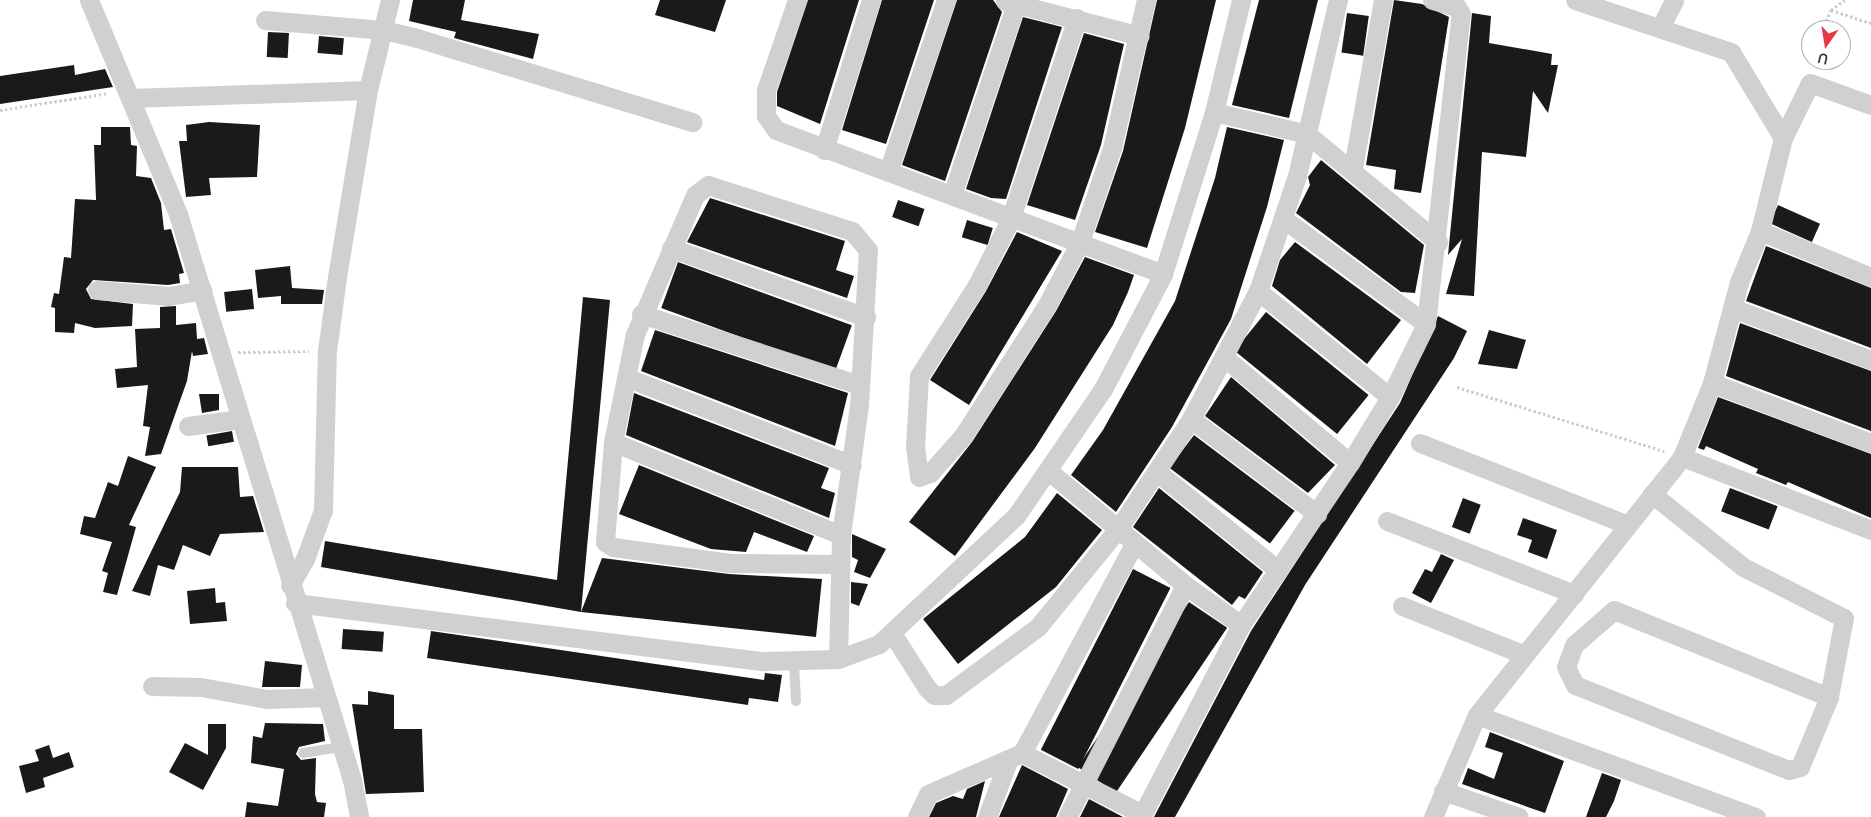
<!DOCTYPE html>
<html>
<head>
<meta charset="utf-8">
<style>
  body { margin:0 }
  #map { position:relative; width:1871px; height:817px; overflow:hidden; background:#fff; font-family:Manrope,sans-serif }
  div>[style] { position:absolute }
  [style*='--x'] { left:calc(var(--x)*1px); top:calc(var(--y)*1px); width:calc(var(--w)*1px); rotate:calc(var(--a)*1deg) }
  .building>* { inset:0; background:#1a1a1a; transform-origin:0 0 }
  .path>* { height:3px; margin-top:-1.5px; transform-origin:0; background:repeating-linear-gradient(90deg,#cdcdcd 0 2.5px,transparent 0 5px) }
  .lane>* { height:10px; margin:-5px; padding:0 5px; transform-origin:5px; border-radius:5px; background:#d0d0d0 }
  .street>* { height:19px; margin:-9.5px; padding:0 9.5px; transform-origin:9.5px; border-radius:9.5px; background:#d0d0d0 }
  span { translate:-50% -50%; white-space:nowrap; text-align:center; line-height:1.15; -webkit-text-stroke:5px #fff; paint-order:stroke }
  .north { position:absolute; left:1801px; top:20px; width:50px; height:50px; box-sizing:border-box; background:#fff; border:1px solid #adadad; border-radius:50%; rotate:193deg; font-size:14px; font-weight:700; line-height:20px; text-align:center; color:#333 }
  .north::after { content:''; display:block; margin:auto; width:18px; height:22px; background:#e63946; clip-path:polygon(50% 0,100% 100%,50% 72%,0 100%) }
</style>
</head>
<body>
<div id="map">
  <div class="building">
    <i style="clip-path:polygon(413px 0,465px 0,461px 20px,539px 34px,533px 59px,454px 38px,456px 32px,409px 21px)"></i>
    <i style="clip-path:polygon(660px 0,726px 0,715px 32px,655px 15px)"></i>
    <i style="clip-path:polygon(808px 0,859px 0,820px 124px,777px 106px,777px 92px)"></i>
    <i style="clip-path:polygon(882px 0,934px 0,886px 144px,842px 130px)"></i>
    <i style="clip-path:polygon(957px 0,993px 0,1002px 12px,945px 181px,902px 165px)"></i>
    <i style="clip-path:polygon(1157px 0,1216px 0,1185px 128px,1147px 248px,1095px 232px,1123px 151px)"></i>
    <i style="clip-path:polygon(1259px 0,1318px 0,1289px 118px,1232px 105px)"></i>
    <i style="clip-path:polygon(1394px 0,1422px 4px,1449px 17px,1421px 193px,1394px 189px,1396px 170px,1366px 165px)"></i>
    <i style="left:1347px;top:13px;width:22px;height:40px;rotate:8deg"></i>
    <i style="clip-path:polygon(1472px 13px,1491px 16px,1489px 43px,1552px 54px,1551px 65px,1558px 65px,1548px 113px,1533px 91px,1526px 157px,1482px 152px,1474px 296px,1446px 294px,1462px 239px,1448px 255px)"></i>
    <i style="clip-path:polygon(1023px 17px,1062px 27px,1006px 199px,991px 198px,966px 189px)"></i>
    <i style="left:268px;top:32px;width:21px;height:25px;rotate:3deg"></i>
    <i style="clip-path:polygon(1084px 33px,1124px 44px,1101px 145px,1075px 220px,1027px 205px)"></i>
    <i style="left:319px;top:36px;width:25px;height:17px;rotate:5deg"></i>
    <i style="clip-path:polygon(74px 65px,75px 75px,105px 69px,113px 87px,0 104px,0 76px)"></i>
    <i style="clip-path:polygon(209px 122px,260px 125px,257px 177px,209px 178px,211px 195px,186px 197px,179px 141px,187px 141px,186px 125px)"></i>
    <i style="clip-path:polygon(101px 127px,130px 127px,131px 145px,137px 146px,136px 176px,151px 178px,161px 203px,164px 230px,171px 229px,184px 273px,179px 274px,180px 283px,168px 285px,93px 280px,86px 289px,91px 299px,133px 304px,132px 326px,95px 328px,75px 323px,74px 333px,55px 332px,55px 308px,51px 307px,54px 293px,59px 294px,64px 257px,71px 258px,75px 199px,96px 200px,94px 145px,101px 145px)"></i>
    <i style="clip-path:polygon(1227px 127px,1284px 140px,1267px 207px,1231px 319px,1172px 427px,1116px 512px,1071px 475px,1103px 430px,1175px 301px,1215px 178px)"></i>
    <i style="clip-path:polygon(1321px 160px,1424px 245px,1415px 293px,1401px 292px,1296px 213px,1310px 185px,1308px 177px)"></i>
    <i style="clip-path:polygon(710px 198px,845px 241px,836px 270px,854px 276px,847px 298px,687px 242px)"></i>
    <i style="left:898px;top:200px;width:28px;height:18px;rotate:19deg"></i>
    <i style="left:1778px;top:205px;width:46px;height:20px;rotate:24deg"></i>
    <i style="left:967px;top:220px;width:27px;height:18px;rotate:17deg"></i>
    <i style="clip-path:polygon(1017px 232px,1062px 251px,969px 405px,930px 380px,986px 291px)"></i>
    <i style="clip-path:polygon(1295px 242px,1401px 320px,1367px 364px,1272px 286px,1280px 260px)"></i>
    <i style="clip-path:polygon(1766px 246px,1871px 288px,1871px 348px,1746px 301px)"></i>
    <i style="clip-path:polygon(1085px 257px,1134px 275px,1128px 292px,1113px 325px,1035px 448px,955px 556px,909px 522px,972px 442px,1056px 311px)"></i>
    <i style="left:678px;top:262px;width:185px;height:49px;rotate:20deg"></i>
    <i style="clip-path:polygon(290px 266px,292px 288px,324px 290px,322px 304px,281px 304px,281px 296px,258px 298px,255px 270px)"></i>
    <i style="left:252px;top:289px;width:20px;height:28px;rotate:84deg"></i>
    <i style="clip-path:polygon(583px 297px,610px 300px,581px 612px,321px 567px,325px 541px,557px 580px)"></i>
    <i style="clip-path:polygon(176px 306px,176px 325px,196px 323px,197px 339px,204px 338px,208px 354px,193px 356px,192px 351px,187px 381px,161px 454px,145px 456px,150px 427px,143px 426px,148px 385px,117px 388px,115px 369px,137px 367px,135px 329px,160px 328px,160px 307px)"></i>
    <i style="left:1266px;top:312px;width:132px;height:50px;rotate:39deg"></i>
    <i style="clip-path:polygon(1438px 316px,1467px 331px,1454px 358px,1305px 585px,1175px 817px,1154px 817px,1251px 631px,1400px 403px)"></i>
    <i style="clip-path:polygon(1740px 323px,1871px 371px,1871px 431px,1726px 376px)"></i>
    <i style="clip-path:polygon(655px 330px,848px 393px,835px 446px,641px 371px)"></i>
    <i style="clip-path:polygon(1489px 330px,1526px 340px,1517px 369px,1478px 364px)"></i>
    <i style="clip-path:polygon(1231px 377px,1335px 465px,1308px 493px,1205px 416px)"></i>
    <i style="clip-path:polygon(634px 393px,829px 468px,821px 488px,835px 493px,829px 518px,626px 435px)"></i>
    <i style="clip-path:polygon(199px 394px,219px 394px,219px 410px,202px 413px)"></i>
    <i style="clip-path:polygon(1718px 397px,1871px 454px,1871px 518px,1788px 482px,1786px 485px,1756px 473px,1758px 469px,1706px 446px,1704px 450px,1698px 448px)"></i>
    <i style="left:232px;top:431px;width:11px;height:26px;rotate:80deg"></i>
    <i style="left:1194px;top:435px;width:126px;height:41px;rotate:37deg"></i>
    <i style="clip-path:polygon(128px 456px,156px 467px,129px 525px,136px 527px,117px 595px,103px 592px,108px 573px,102px 571px,112px 542px,80px 534px,84px 516px,95px 518px,108px 482px,118px 486px)"></i>
    <i style="clip-path:polygon(639px 465px,814px 536px,807px 552px,754px 532px,746px 552px,711px 549px,619px 514px)"></i>
    <i style="clip-path:polygon(182px 467px,238px 467px,240px 497px,253px 496px,264px 532px,220px 534px,210px 556px,183px 545px,174px 570px,158px 565px,150px 596px,132px 591px,180px 492px)"></i>
    <i style="clip-path:polygon(1159px 488px,1263px 572px,1245px 599px,1239px 596px,1232px 605px,1133px 527px)"></i>
    <i style="left:1730px;top:488px;width:51px;height:25px;rotate:21deg"></i>
    <i style="clip-path:polygon(1057px 493px,1102px 530px,1056px 587px,958px 664px,923px 619px,1025px 537px)"></i>
    <i style="left:1463px;top:498px;width:19px;height:31px;rotate:21deg"></i>
    <i style="clip-path:polygon(1523px 518px,1557px 530px,1547px 559px,1528px 552px,1532px 540px,1517px 535px)"></i>
    <i style="clip-path:polygon(852px 534px,886px 549px,870px 578px,854px 572px,858px 560px,852px 557px)"></i>
    <i style="clip-path:polygon(1441px 554px,1454px 560px,1431px 603px,1412px 593px,1425px 569px,1432px 572px)"></i>
    <i style="clip-path:polygon(602px 558px,729px 574px,822px 579px,816px 637px,581px 612px)"></i>
    <i style="left:1133px;top:569px;width:42px;height:203px;rotate:27deg"></i>
    <i style="clip-path:polygon(851px 582px,868px 584px,859px 606px,851px 603px)"></i>
    <i style="clip-path:polygon(215px 588px,216px 603px,225px 602px,227px 621px,190px 624px,187px 591px)"></i>
    <i style="left:1189px;top:602px;width:46px;height:199px;rotate:34deg"></i>
    <i style="left:343px;top:629px;width:41px;height:20px;rotate:4deg"></i>
    <i style="clip-path:polygon(431px 631px,764px 680px,765px 673px,782px 675px,778px 702px,749px 698px,748px 705px,427px 658px)"></i>
    <i style="clip-path:polygon(265px 661px,302px 665px,300px 687px,262px 687px)"></i>
    <i style="clip-path:polygon(368px 691px,394px 695px,394px 729px,422px 729px,424px 792px,366px 794px,352px 704px,368px 705px)"></i>
    <i style="clip-path:polygon(265px 723px,323px 724px,325px 741px,299px 747px,296px 754px,301px 760px,316px 758px,315px 794px,317px 802px,326px 803px,324px 817px,245px 817px,247px 802px,278px 806px,284px 769px,251px 763px,253px 736px,262px 738px)"></i>
    <i style="clip-path:polygon(208px 724px,226px 724px,226px 748px,203px 790px,169px 772px,185px 743px,208px 755px)"></i>
    <i style="clip-path:polygon(1490px 732px,1564px 761px,1545px 813px,1462px 784px,1468px 768px,1494px 779px,1503px 753px,1485px 747px)"></i>
    <i style="clip-path:polygon(49px 745px,53px 758px,69px 752px,74px 767px,43px 778px,45px 787px,26px 793px,19px 766px,39px 761px,35px 750px)"></i>
    <i style="clip-path:polygon(1022px 765px,1068px 789px,1056px 817px,999px 817px)"></i>
    <i style="clip-path:polygon(1602px 773px,1621px 780px,1614px 801px,1606px 817px,1586px 817px)"></i>
    <i style="clip-path:polygon(985px 781px,976px 817px,929px 817px,936px 803px,953px 796px,963px 799px,967px 789px)"></i>
    <i style="clip-path:polygon(1089px 799px,1123px 817px,1080px 817px)"></i>
  </div>
  <div class="path">
    <i style="--x:1831;--y:10;--w:17;--a:-36"></i>
    <i style="--x:1822;--y:30;--w:22;--a:-66"></i>
    <i style="--x:1831;--y:10;--w:42;--a:18"></i>
    <i style="--x:0;--y:110;--w:110;--a:-8.9"></i>
    <i style="--x:238;--y:352;--w:71;--a:-0.8"></i>
    <i style="--x:1457;--y:387;--w:217;--a:17.2"></i>
  </div>
  <div class="lane">
    <i style="--x:794;--y:663;--w:38;--a:87"></i>
    <i style="--x:303;--y:753;--w:39;--a:-9"></i>
  </div>
  <div class="street">
    <i style="--x:89;--y:0;--w:232;--a:67.4"></i>
    <i style="--x:178;--y:214;--w:592;--a:72.91"></i>
    <i style="--x:352;--y:780;--w:38;--a:79"></i>
    <i style="--x:797;--y:0;--w:95;--a:109"></i>
    <i style="--x:766;--y:90;--w:26;--a:90"></i>
    <i style="--x:766;--y:116;--w:17;--a:54"></i>
    <i style="--x:776;--y:130;--w:413;--a:20.4"></i>
    <i style="--x:1005;--y:1;--w:139;--a:14.5"></i>
    <i style="--x:1077;--y:18;--w:211;--a:108.3"></i>
    <i style="--x:1011;--y:218;--w:75;--a:116.9"></i>
    <i style="--x:977;--y:285;--w:108;--a:122.5"></i>
    <i style="--x:919;--y:376;--w:71;--a:93.2"></i>
    <i style="--x:915;--y:447;--w:30;--a:82"></i>
    <i style="--x:919;--y:477;--w:12;--a:-20"></i>
    <i style="--x:930;--y:473;--w:50;--a:-48.3"></i>
    <i style="--x:963;--y:436;--w:156;--a:-57.3"></i>
    <i style="--x:1047;--y:305;--w:71;--a:-62.4"></i>
    <i style="--x:1080;--y:242;--w:99;--a:-71.2"></i>
    <i style="--x:1112;--y:148;--w:152;--a:-77.1"></i>
    <i style="--x:265;--y:20;--w:118;--a:4.8"></i>
    <i style="--x:383;--y:30;--w:35;--a:13"></i>
    <i style="--x:417;--y:38;--w:288;--a:17"></i>
    <i style="--x:1660;--y:28;--w:31;--a:-63"></i>
    <i style="--x:130;--y:98;--w:238;--a:-1.9"></i>
    <i style="--x:1214;--y:112;--w:96;--a:13.3"></i>
    <i style="--x:1307;--y:134;--w:170;--a:39.5"></i>
    <i style="--x:1783;--y:138;--w:61;--a:-63.9"></i>
    <i style="--x:1810;--y:83;--w:65;--a:19.8"></i>
    <i style="--x:824;--y:150;--w:157;--a:-72.6"></i>
    <i style="--x:1353;--y:168;--w:171;--a:-79.9"></i>
    <i style="--x:888;--y:172;--w:182;--a:-71.4"></i>
    <i style="--x:952;--y:195;--w:201;--a:-71.5"></i>
    <i style="--x:1285;--y:220;--w:175;--a:36.4"></i>
    <i style="--x:1760;--y:231;--w:120;--a:22.5"></i>
    <i style="--x:671;--y:248;--w:207;--a:19.5"></i>
    <i style="--x:97;--y:290;--w:72;--a:4.8"></i>
    <i style="--x:169;--y:296;--w:34;--a:-10"></i>
    <i style="--x:1258;--y:291;--w:169;--a:38.8"></i>
    <i style="--x:1732;--y:308;--w:148;--a:20.5"></i>
    <i style="--x:641;--y:314;--w:230;--a:18"></i>
    <i style="--x:1225;--y:358;--w:163;--a:40"></i>
    <i style="--x:628;--y:378;--w:240;--a:21.2"></i>
    <i style="--x:1712;--y:383;--w:170;--a:20.7"></i>
    <i style="--x:1191;--y:419;--w:158;--a:37"></i>
    <i style="--x:188;--y:426;--w:52;--a:-7.7"></i>
    <i style="--x:613;--y:442;--w:246;--a:22.2"></i>
    <i style="--x:1420;--y:443;--w:221;--a:21.5"></i>
    <i style="--x:1682;--y:457;--w:203;--a:21.1"></i>
    <i style="--x:1050;--y:472;--w:176;--a:39.9"></i>
    <i style="--x:1185;--y:585;--w:69;--a:35.5"></i>
    <i style="--x:1157;--y:472;--w:156;--a:39"></i>
    <i style="--x:1652;--y:494;--w:117;--a:38.7"></i>
    <i style="--x:1743;--y:567;--w:113;--a:26.8"></i>
    <i style="--x:1844;--y:618;--w:80;--a:100.8"></i>
    <i style="--x:1829;--y:697;--w:232;--a:-158"></i>
    <i style="--x:1614;--y:610;--w:53;--a:138.8"></i>
    <i style="--x:1574;--y:645;--w:23;--a:110"></i>
    <i style="--x:1566;--y:667;--w:20;--a:63"></i>
    <i style="--x:1575;--y:685;--w:230;--a:21.7"></i>
    <i style="--x:1789;--y:770;--w:11;--a:-15"></i>
    <i style="--x:1800;--y:767;--w:76;--a:-67.5"></i>
    <i style="--x:1387;--y:521;--w:201;--a:21.3"></i>
    <i style="--x:290;--y:585;--w:30;--a:-60"></i>
    <i style="--x:305;--y:559;--w:52;--a:-69.8"></i>
    <i style="--x:323;--y:510;--w:159;--a:-88.6"></i>
    <i style="--x:327;--y:351;--w:75;--a:-82.3"></i>
    <i style="--x:337;--y:277;--w:190;--a:-80.6"></i>
    <i style="--x:368;--y:90;--w:93;--a:-76.3"></i>
    <i style="--x:295;--y:603;--w:472;--a:7.1"></i>
    <i style="--x:763;--y:661;--w:75;--a:-1.5"></i>
    <i style="--x:838;--y:659;--w:44;--a:-20.1"></i>
    <i style="--x:879;--y:644;--w:187;--a:-43.1"></i>
    <i style="--x:1016;--y:516;--w:154;--a:-55.6"></i>
    <i style="--x:1103;--y:389;--w:130;--a:-62.4"></i>
    <i style="--x:1163;--y:274;--w:170;--a:-72.5"></i>
    <i style="--x:1214;--y:112;--w:115;--a:-76.4"></i>
    <i style="--x:1402;--y:606;--w:132;--a:21.7"></i>
    <i style="--x:892;--y:633;--w:65;--a:57.5"></i>
    <i style="--x:927;--y:688;--w:10;--a:45"></i>
    <i style="--x:934;--y:695;--w:12;--a:0"></i>
    <i style="--x:946;--y:695;--w:114;--a:-36.5"></i>
    <i style="--x:1038;--y:627;--w:127;--a:-50.8"></i>
    <i style="--x:1118;--y:529;--w:132;--a:-56.4"></i>
    <i style="--x:1191;--y:419;--w:144;--a:-62.4"></i>
    <i style="--x:1258;--y:291;--w:121;--a:-71.3"></i>
    <i style="--x:1297;--y:176;--w:181;--a:-76.9"></i>
    <i style="--x:838;--y:659;--w:124;--a:-88.6"></i>
    <i style="--x:841;--y:535;--w:130;--a:-82.1"></i>
    <i style="--x:859;--y:406;--w:156;--a:-86.7"></i>
    <i style="--x:868;--y:250;--w:25;--a:-130"></i>
    <i style="--x:852;--y:231;--w:151;--a:-162.3"></i>
    <i style="--x:708;--y:185;--w:16;--a:142"></i>
    <i style="--x:695;--y:195;--w:151;--a:113.3"></i>
    <i style="--x:635;--y:334;--w:110;--a:101.5"></i>
    <i style="--x:613;--y:442;--w:100;--a:94.6"></i>
    <i style="--x:605;--y:542;--w:9;--a:32"></i>
    <i style="--x:613;--y:547;--w:118;--a:7.8"></i>
    <i style="--x:730;--y:563;--w:109;--a:0.5"></i>
    <i style="--x:152;--y:686;--w:49;--a:1.2"></i>
    <i style="--x:201;--y:687;--w:67;--a:10.3"></i>
    <i style="--x:267;--y:699;--w:59;--a:-1.9"></i>
    <i style="--x:1477;--y:715;--w:297;--a:20.1"></i>
    <i style="--x:1022;--y:753;--w:135;--a:26.9"></i>
    <i style="--x:1443;--y:791;--w:80;--a:18.9"></i>
    <i style="--x:917;--y:817;--w:25;--a:-64"></i>
    <i style="--x:928;--y:794;--w:103;--a:-23.6"></i>
    <i style="--x:1022;--y:753;--w:237;--a:-61.8"></i>
    <i style="--x:987;--y:817;--w:60;--a:-69.4"></i>
    <i style="--x:1067;--y:817;--w:260;--a:-63"></i>
    <i style="--x:1141;--y:817;--w:216;--a:-62.5"></i>
    <i style="--x:1241;--y:625;--w:195;--a:-56.1"></i>
    <i style="--x:1350;--y:463;--w:77;--a:-58.8"></i>
    <i style="--x:1390;--y:397;--w:81;--a:-63.7"></i>
    <i style="--x:1426;--y:324;--w:312;--a:-83.6"></i>
    <i style="--x:1461;--y:14;--w:8;--a:-120"></i>
    <i style="--x:1457;--y:7;--w:26;--a:-164"></i>
    <i style="--x:1433;--y:817;--w:111;--a:-66.7"></i>
    <i style="--x:1477;--y:715;--w:330;--a:-51.5"></i>
    <i style="--x:1682;--y:457;--w:80;--a:-67.9"></i>
    <i style="--x:1712;--y:383;--w:105;--a:-75"></i>
    <i style="--x:1739;--y:282;--w:55;--a:-67.6"></i>
    <i style="--x:1760;--y:231;--w:96;--a:-76.1"></i>
    <i style="--x:1783;--y:138;--w:100;--a:-121.2"></i>
    <i style="--x:1731;--y:52;--w:164;--a:-161.6"></i>
  </div>
  <div class="north">U</div>
</div>
</body>
</html>
